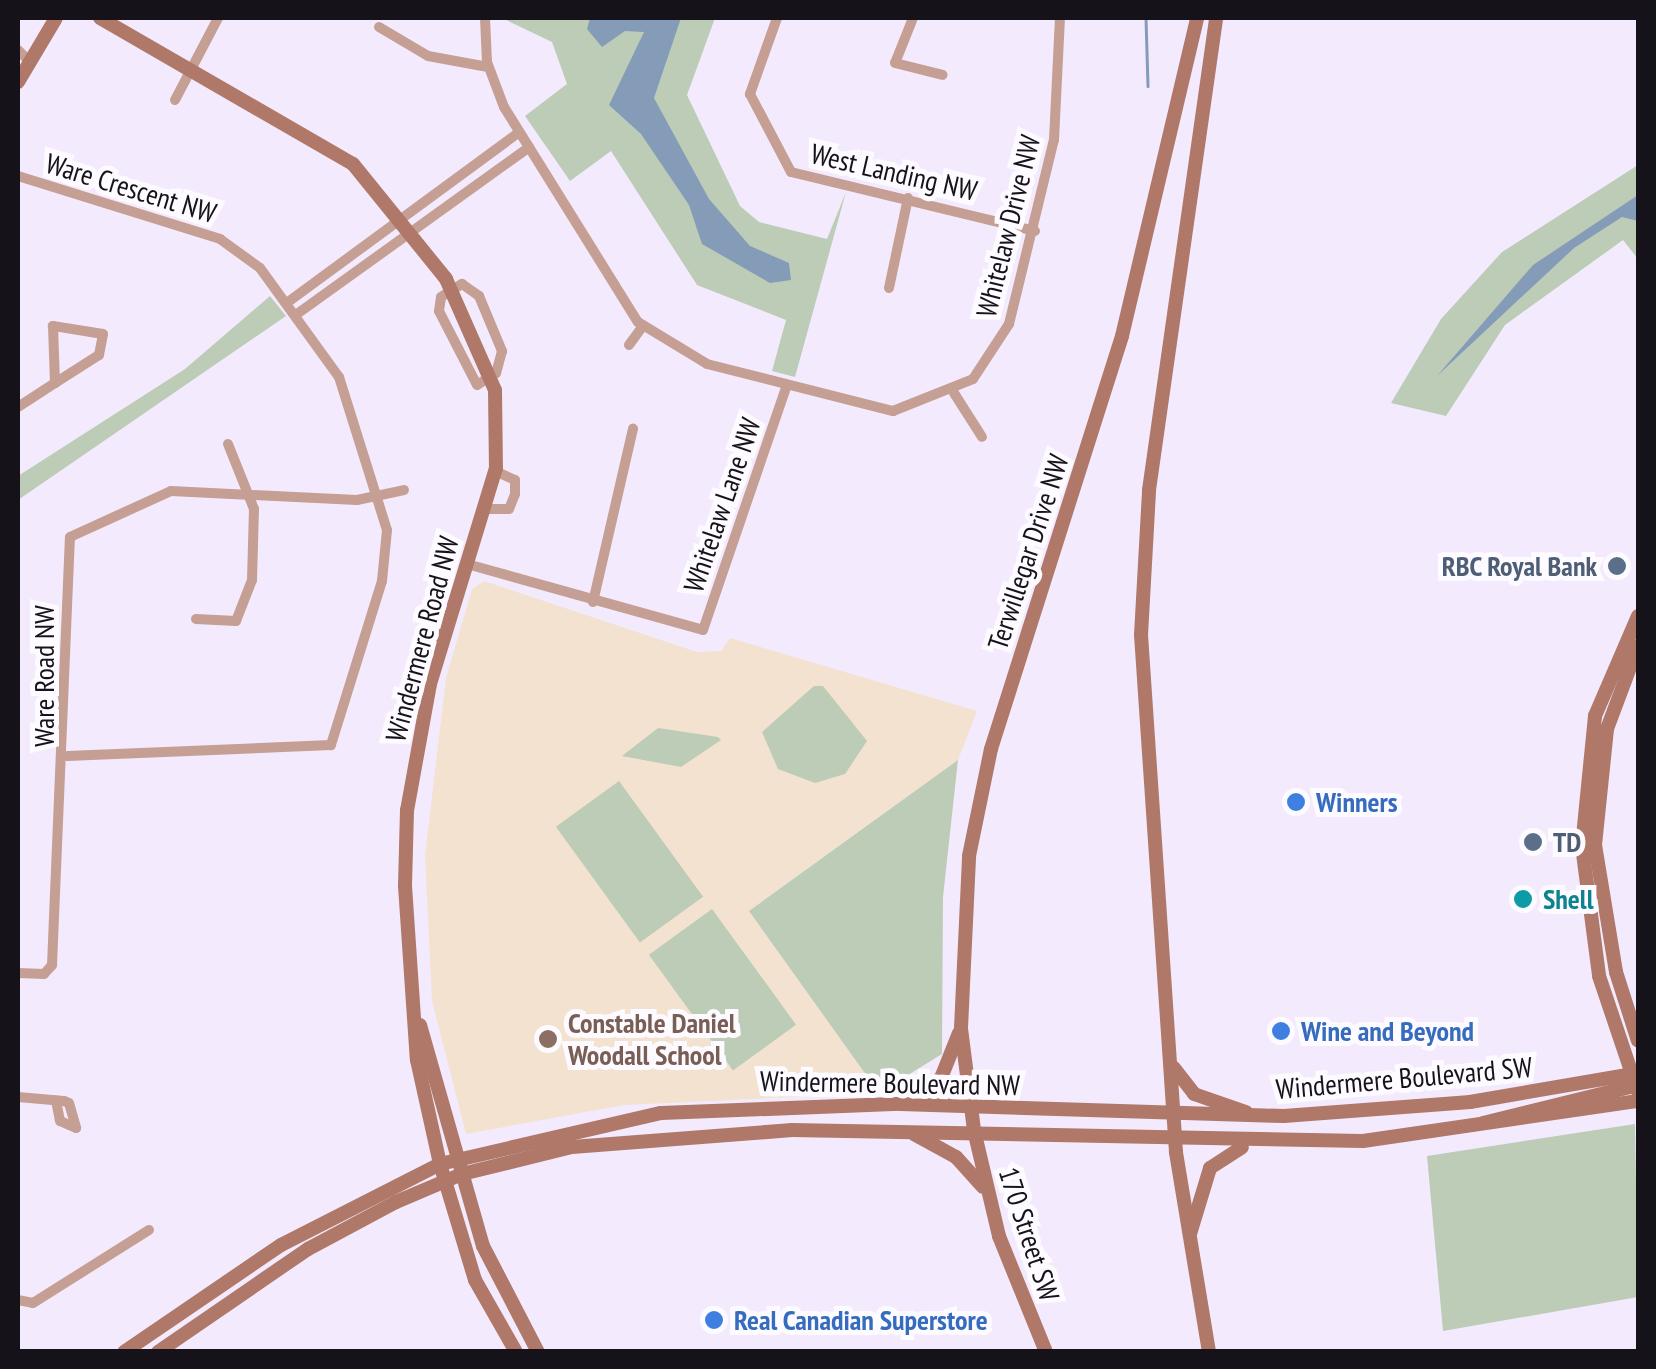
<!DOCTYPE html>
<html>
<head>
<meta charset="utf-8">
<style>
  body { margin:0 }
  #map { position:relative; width:1656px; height:1369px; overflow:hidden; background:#f3ebfd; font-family:"PT Sans Narrow",sans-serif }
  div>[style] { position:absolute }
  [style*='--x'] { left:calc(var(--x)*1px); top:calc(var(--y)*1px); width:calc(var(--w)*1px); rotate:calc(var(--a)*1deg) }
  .education>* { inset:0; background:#f3e2d0 }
  .green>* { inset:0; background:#bcccb6; transform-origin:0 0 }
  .water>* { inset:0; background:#849cb8 }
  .stream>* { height:2.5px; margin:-1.25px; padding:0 1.25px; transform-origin:1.25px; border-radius:1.25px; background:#849cb8 }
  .street>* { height:10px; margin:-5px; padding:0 5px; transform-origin:5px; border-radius:5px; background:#c69f94 }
  .secondary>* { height:14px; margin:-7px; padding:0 7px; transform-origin:7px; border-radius:7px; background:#b07869 }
  .dots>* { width:28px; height:28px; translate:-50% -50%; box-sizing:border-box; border:5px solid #fdfbff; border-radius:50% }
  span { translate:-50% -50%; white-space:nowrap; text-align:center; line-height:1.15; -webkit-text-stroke:10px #fdfbff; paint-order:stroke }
  .street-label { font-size:28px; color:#151219 }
  .service-label { font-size:28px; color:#4e5e75; font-weight:700 }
  .right { translate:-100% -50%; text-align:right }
  .left { translate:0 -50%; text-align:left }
  .shop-label { font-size:28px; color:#366cbe; font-weight:700 }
  .culture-label { font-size:28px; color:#0d838f; font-weight:700 }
  .education-label { font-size:28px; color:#785e54; font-weight:700 }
  .frame { position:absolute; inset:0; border:20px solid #151219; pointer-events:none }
</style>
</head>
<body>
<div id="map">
  <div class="education">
    <i style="clip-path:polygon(484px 581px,697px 652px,721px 651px,730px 638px,977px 711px,958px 760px,749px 911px,879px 1093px,624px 1105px,466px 1134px,432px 1001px,425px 856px,446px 678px,472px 589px)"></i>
  </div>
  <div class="green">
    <i style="clip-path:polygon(502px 18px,715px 18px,687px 95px,740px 206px,759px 222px,827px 239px,846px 192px,795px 377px,772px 371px,786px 320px,697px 285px,611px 151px,570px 181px,525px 116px,567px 84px,552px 42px)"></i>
    <i style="clip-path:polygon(1638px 165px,1638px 259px,1623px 240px,1505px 325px,1446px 416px,1391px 403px,1441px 319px,1502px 252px)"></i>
    <i style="clip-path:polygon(270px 296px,286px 316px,18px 500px,18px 476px,185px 369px)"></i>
    <i style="clip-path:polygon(814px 686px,823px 686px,867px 741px,845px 774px,815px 783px,778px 769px,762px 732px)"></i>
    <i style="clip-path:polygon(658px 728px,718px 737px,721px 740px,681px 767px,622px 756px)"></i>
    <i style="clip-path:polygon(958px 760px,943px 897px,942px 1054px,879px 1093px,749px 911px)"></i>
    <i style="left:619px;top:781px;width:143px;height:78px;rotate:54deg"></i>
    <i style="left:712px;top:909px;width:143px;height:78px;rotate:54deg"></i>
    <i style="clip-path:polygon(1635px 1124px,1638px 1297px,1443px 1331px,1427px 1156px)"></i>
  </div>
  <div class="water">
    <i style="clip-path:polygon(590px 18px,681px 18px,654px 98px,709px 199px,750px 246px,789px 263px,791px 280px,770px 283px,702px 244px,689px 205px,641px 134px,609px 105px,644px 32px,625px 31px,602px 47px,587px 29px)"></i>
    <i style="clip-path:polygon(1638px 195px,1638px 221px,1622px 217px,1574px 248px,1437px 376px,1533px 265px)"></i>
  </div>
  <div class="stream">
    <i style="--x:1146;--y:18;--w:68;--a:88.3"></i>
  </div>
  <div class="street">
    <i style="--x:485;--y:18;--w:44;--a:87.4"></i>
    <i style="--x:487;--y:62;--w:48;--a:69.3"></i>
    <i style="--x:504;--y:107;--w:253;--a:58.1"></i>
    <i style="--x:638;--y:322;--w:81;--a:31.3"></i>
    <i style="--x:707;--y:364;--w:192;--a:14.2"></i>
    <i style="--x:893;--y:411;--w:86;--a:-21.8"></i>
    <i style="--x:973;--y:379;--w:66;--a:-56.8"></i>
    <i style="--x:1009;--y:324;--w:189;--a:-76.3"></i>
    <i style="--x:1054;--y:140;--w:122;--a:-87.2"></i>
    <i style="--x:777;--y:18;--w:81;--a:109.6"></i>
    <i style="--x:750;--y:94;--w:88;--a:62.3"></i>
    <i style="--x:791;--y:172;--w:251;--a:13.6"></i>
    <i style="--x:913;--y:18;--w:48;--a:111.8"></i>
    <i style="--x:895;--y:63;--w:49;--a:14"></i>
    <i style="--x:379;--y:27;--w:57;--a:30.6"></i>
    <i style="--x:428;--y:56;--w:61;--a:10.4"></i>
    <i style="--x:18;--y:50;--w:14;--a:45"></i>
    <i style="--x:175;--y:100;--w:93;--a:-62.3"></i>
    <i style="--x:18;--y:176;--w:212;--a:17.3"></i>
    <i style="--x:220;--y:239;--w:49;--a:35.9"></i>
    <i style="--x:260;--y:268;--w:135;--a:54.1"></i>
    <i style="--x:339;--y:377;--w:160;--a:72.6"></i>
    <i style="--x:387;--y:530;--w:51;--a:95.6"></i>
    <i style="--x:382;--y:581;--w:172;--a:107.3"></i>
    <i style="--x:331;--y:745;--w:264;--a:177.6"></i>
    <i style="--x:462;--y:284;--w:21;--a:35"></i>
    <i style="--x:479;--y:296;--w:60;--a:67.3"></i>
    <i style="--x:502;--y:351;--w:23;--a:105"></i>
    <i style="--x:496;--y:373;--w:22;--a:148"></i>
    <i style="--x:477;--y:385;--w:83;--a:-117.2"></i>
    <i style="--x:439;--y:311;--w:14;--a:-82"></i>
    <i style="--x:441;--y:297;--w:25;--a:-32"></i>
    <i style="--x:889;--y:288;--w:92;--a:-78.1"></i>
    <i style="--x:288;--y:302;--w:285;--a:-36.3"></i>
    <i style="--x:297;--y:314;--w:286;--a:-35.7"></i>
    <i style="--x:629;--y:345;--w:24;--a:-54"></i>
    <i style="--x:954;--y:393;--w:52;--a:57.5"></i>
    <i style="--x:18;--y:407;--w:44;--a:-33"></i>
    <i style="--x:55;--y:383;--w:52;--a:-32.5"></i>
    <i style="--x:99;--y:355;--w:21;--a:-79"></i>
    <i style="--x:103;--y:334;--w:51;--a:-170.9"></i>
    <i style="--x:53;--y:326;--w:57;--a:88"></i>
    <i style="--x:484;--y:509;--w:25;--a:0"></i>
    <i style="--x:509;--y:509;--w:16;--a:-68"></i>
    <i style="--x:515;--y:494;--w:14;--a:-90"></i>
    <i style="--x:515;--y:480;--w:22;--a:-156"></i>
    <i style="--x:467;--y:564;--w:245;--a:15.6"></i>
    <i style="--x:703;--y:630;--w:256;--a:-71.1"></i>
    <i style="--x:593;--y:602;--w:178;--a:-77"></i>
    <i style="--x:196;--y:619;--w:40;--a:2.9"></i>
    <i style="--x:236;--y:621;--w:44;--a:-68.7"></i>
    <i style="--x:252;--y:580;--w:71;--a:-88.4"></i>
    <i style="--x:254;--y:509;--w:70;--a:-111.8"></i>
    <i style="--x:18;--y:973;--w:26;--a:2"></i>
    <i style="--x:44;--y:974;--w:12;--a:-48"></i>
    <i style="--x:52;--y:965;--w:428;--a:-87.6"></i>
    <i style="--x:70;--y:537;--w:111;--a:-24.5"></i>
    <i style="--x:171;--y:491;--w:186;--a:2.8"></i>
    <i style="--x:357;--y:500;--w:48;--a:-12"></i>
    <i style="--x:18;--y:1097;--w:46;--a:5"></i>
    <i style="--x:64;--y:1101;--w:5;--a:22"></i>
    <i style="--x:69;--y:1103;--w:26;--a:74"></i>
    <i style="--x:76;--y:1128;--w:17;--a:-156"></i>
    <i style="--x:60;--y:1121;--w:21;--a:-101"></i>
    <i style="--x:18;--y:1300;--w:15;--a:11"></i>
    <i style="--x:33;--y:1303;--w:137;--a:-32.2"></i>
  </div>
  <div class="secondary">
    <i style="--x:100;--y:18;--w:292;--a:30"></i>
    <i style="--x:353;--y:164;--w:148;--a:51"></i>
    <i style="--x:446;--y:279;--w:121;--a:66.2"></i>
    <i style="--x:495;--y:390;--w:78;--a:89.3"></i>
    <i style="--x:496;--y:468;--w:226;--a:107"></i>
    <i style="--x:430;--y:684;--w:128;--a:100.3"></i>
    <i style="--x:407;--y:810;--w:76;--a:91.5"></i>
    <i style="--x:405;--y:886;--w:174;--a:86.1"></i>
    <i style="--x:417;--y:1060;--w:107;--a:77.5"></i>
    <i style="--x:440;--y:1164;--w:121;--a:73.2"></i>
    <i style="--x:475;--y:1280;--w:83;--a:60.3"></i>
    <i style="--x:18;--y:82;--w:74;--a:-59.3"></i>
    <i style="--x:1638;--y:616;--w:109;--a:113.3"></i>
    <i style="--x:1595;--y:716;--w:131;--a:95.7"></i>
    <i style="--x:1582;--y:846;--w:131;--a:82.5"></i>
    <i style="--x:1599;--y:976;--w:122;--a:71.4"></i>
    <i style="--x:1638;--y:646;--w:89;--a:110.5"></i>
    <i style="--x:1607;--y:729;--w:117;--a:95.9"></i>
    <i style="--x:1595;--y:845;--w:129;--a:80.6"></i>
    <i style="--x:1616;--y:972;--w:72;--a:72.3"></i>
    <i style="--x:420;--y:1025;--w:230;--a:74.1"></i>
    <i style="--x:483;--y:1246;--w:119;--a:62.6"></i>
    <i style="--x:1174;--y:1068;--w:33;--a:52"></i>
    <i style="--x:1194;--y:1094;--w:55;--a:19.1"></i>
    <i style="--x:904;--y:1102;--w:44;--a:-33"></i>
    <i style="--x:941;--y:1078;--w:48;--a:-68.2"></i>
    <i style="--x:1483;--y:1123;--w:160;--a:-13.8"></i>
    <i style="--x:914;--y:1134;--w:48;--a:28.7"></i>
    <i style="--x:956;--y:1157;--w:40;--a:48"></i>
    <i style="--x:1190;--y:1234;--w:69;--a:-73.1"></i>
    <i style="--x:1210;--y:1168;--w:38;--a:-33"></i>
    <i style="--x:124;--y:1352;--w:190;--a:-34.3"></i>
    <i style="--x:281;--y:1245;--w:178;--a:-27"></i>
    <i style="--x:440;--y:1164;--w:227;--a:-13"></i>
    <i style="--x:661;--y:1113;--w:239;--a:-2.2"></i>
    <i style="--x:900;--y:1104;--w:384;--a:1.8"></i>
    <i style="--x:1284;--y:1116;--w:187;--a:-4.3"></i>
    <i style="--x:1470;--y:1102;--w:170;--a:-9.8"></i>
    <i style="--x:158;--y:1352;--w:182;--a:-34.5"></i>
    <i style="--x:308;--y:1249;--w:100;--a:-28.1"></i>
    <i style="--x:396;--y:1202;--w:72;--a:-23"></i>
    <i style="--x:462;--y:1174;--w:113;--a:-13.8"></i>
    <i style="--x:572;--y:1147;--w:221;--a:-4.4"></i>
    <i style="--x:792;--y:1130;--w:571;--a:1.1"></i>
    <i style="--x:1363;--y:1141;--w:278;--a:-8.3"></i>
    <i style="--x:1046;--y:1352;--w:125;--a:-112.1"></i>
    <i style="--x:999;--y:1236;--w:109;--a:-103.3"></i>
    <i style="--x:974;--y:1130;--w:103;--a:-97.3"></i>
    <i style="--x:961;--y:1028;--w:172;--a:-87.3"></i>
    <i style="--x:969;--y:856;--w:109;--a:-78.4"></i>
    <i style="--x:991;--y:749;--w:433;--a:-72.4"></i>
    <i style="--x:1122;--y:336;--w:327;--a:-76.7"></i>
    <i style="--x:1209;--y:1352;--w:203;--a:-99.4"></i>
    <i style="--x:1176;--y:1152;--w:518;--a:-93.87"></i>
    <i style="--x:1141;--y:635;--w:145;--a:-86.8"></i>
    <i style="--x:1149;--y:490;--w:477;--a:-81.9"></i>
  </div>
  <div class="dots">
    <i style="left:1617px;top:566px;background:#5c6f8a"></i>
    <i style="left:1296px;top:802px;background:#3f7fe0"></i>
    <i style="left:1533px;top:842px;background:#5c6f8a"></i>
    <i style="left:1523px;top:899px;background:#0f9aa8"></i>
    <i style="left:1281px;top:1031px;background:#3f7fe0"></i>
    <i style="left:548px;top:1039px;background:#8d6e63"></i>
    <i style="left:714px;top:1320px;background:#3f7fe0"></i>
  </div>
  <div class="street-label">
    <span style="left:894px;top:172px;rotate:13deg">West Landing NW</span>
    <span style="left:131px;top:188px;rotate:17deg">Ware Crescent NW</span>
    <span style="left:1008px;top:226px;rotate:-76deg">Whitelaw Drive NW</span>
    <span style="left:722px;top:505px;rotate:-71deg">Whitelaw Lane NW</span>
    <span style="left:1028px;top:552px;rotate:-72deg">Terwillegar Drive NW</span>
    <span style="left:422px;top:639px;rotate:-75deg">Windermere Road NW</span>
    <span style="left:44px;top:676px;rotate:-90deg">Ware Road NW</span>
    <span style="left:1404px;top:1078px;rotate:-5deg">Windermere Boulevard SW</span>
    <span style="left:890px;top:1083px;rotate:1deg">Windermere Boulevard NW</span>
    <span style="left:1029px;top:1234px;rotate:72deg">170 Street SW</span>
  </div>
  <div class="service-label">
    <span class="right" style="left:1597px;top:566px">RBC Royal Bank</span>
    <span class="left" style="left:1553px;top:842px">TD</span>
  </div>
  <div class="shop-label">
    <span class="left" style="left:1316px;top:802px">Winners</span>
    <span class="left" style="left:1301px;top:1031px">Wine and Beyond</span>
    <span class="left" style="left:734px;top:1320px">Real Canadian Superstore</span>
  </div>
  <div class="culture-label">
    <span class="left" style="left:1543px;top:899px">Shell</span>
  </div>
  <div class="education-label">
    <span class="left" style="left:568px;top:1039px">Constable Daniel<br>Woodall School</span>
  </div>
  <div class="frame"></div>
</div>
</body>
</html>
